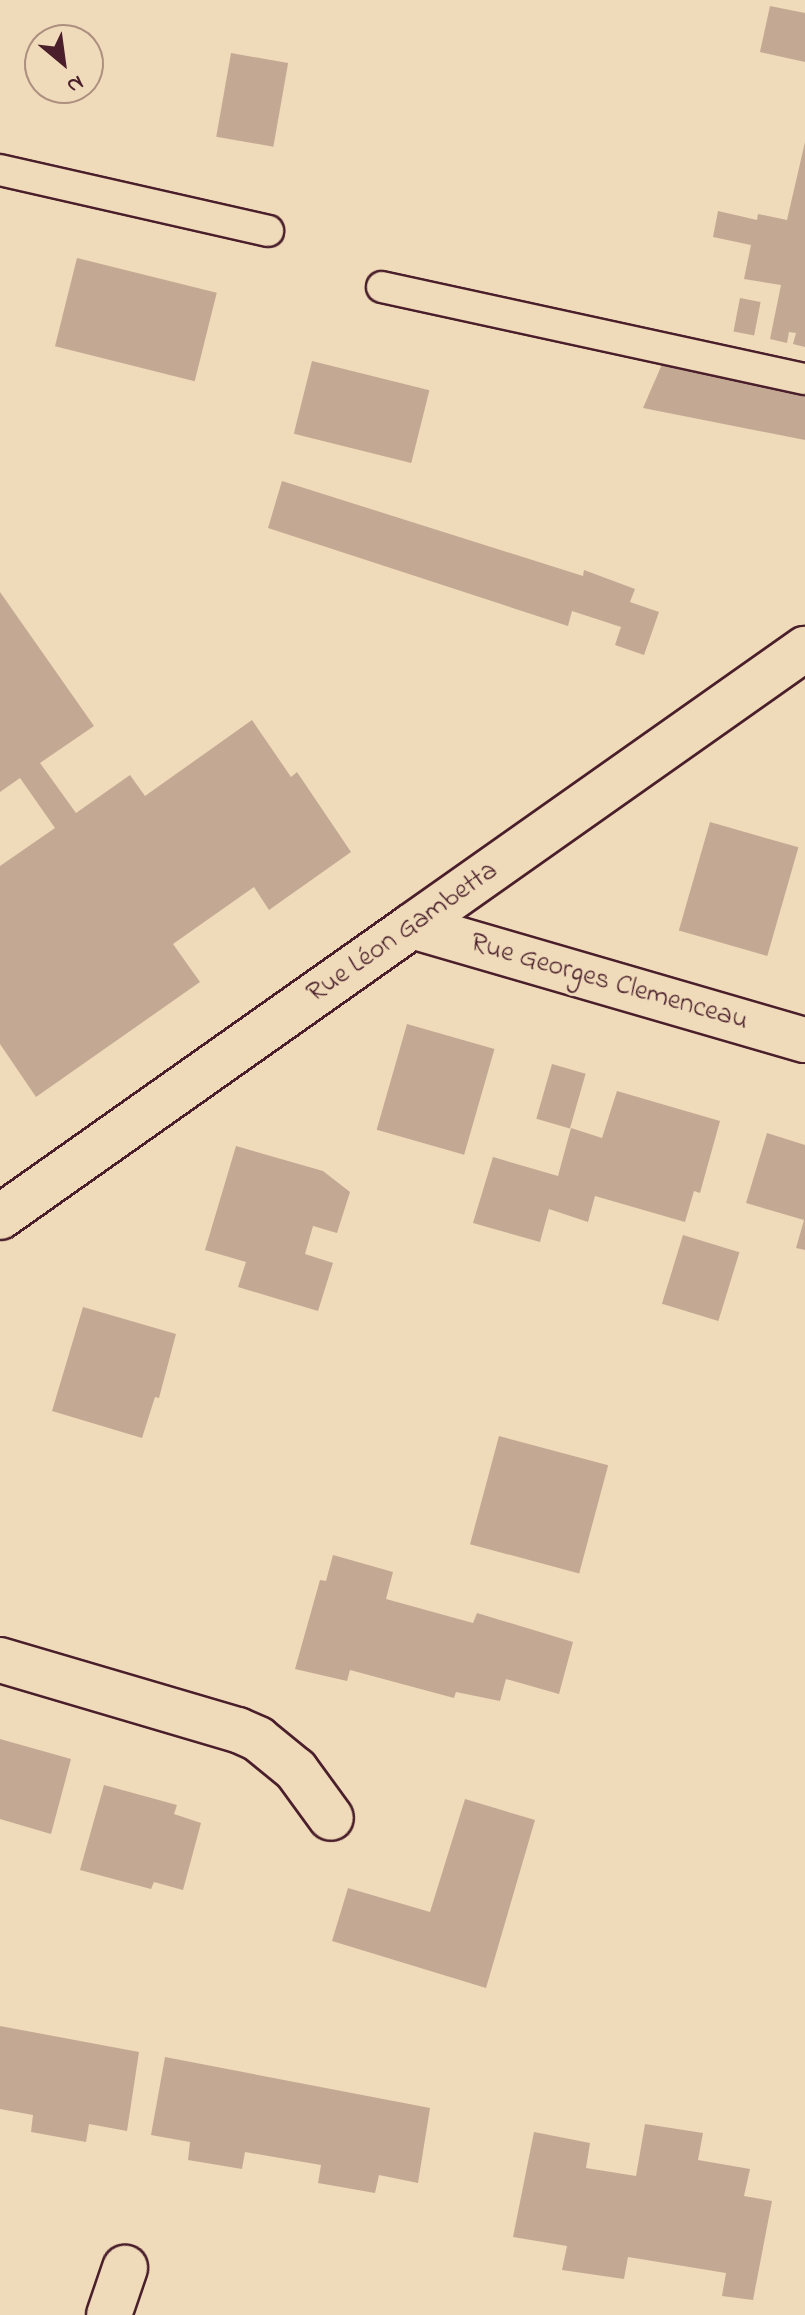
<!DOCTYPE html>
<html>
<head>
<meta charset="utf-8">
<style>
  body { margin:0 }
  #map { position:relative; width:805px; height:2315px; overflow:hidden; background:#efdab9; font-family:"Indie Flower",sans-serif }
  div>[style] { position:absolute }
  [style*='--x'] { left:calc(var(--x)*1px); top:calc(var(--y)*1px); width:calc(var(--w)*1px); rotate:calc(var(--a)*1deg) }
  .building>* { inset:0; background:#c3a994; transform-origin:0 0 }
  .roads { filter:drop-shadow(2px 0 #4a1f2b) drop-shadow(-2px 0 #4a1f2b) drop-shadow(0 2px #4a1f2b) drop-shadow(0 -2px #4a1f2b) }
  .service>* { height:30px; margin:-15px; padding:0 15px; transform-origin:15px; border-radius:15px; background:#efdab9 }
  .minor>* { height:44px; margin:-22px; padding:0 22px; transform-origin:22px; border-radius:22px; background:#efdab9 }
  .tertiary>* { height:44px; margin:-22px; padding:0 22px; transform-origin:22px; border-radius:22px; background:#efdab9 }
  span { translate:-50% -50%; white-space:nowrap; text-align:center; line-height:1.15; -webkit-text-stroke:6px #efdab9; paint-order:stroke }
  .street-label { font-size:28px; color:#4a1f2b }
  .north { position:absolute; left:24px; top:24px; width:80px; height:80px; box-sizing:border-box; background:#efdab9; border:2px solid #ad8f80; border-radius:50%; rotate:151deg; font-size:22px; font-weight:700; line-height:32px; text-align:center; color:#4a1f2b }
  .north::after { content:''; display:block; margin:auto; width:28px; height:36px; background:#4a1f2b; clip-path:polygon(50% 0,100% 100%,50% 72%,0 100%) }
</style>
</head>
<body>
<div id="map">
  <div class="building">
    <i style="clip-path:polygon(770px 6px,805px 13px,805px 62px,760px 52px)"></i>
    <i style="left:231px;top:53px;width:58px;height:85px;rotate:10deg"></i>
    <i style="clip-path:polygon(805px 142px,805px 347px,793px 344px,796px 333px,789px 332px,787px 343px,770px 339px,781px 285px,744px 279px,751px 245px,713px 237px,718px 211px,757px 220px,758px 214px,787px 220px)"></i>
    <i style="left:77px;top:258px;width:144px;height:91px;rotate:14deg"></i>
    <i style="left:740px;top:298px;width:21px;height:34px;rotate:11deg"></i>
    <i style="left:312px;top:361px;width:121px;height:75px;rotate:14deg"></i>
    <i style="clip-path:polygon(663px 362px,805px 393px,805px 440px,643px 408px)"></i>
    <i style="clip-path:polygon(282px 481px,583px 576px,584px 570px,635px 589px,630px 602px,659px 612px,644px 655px,615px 645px,621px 627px,572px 611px,568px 626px,268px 528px)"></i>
    <i style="clip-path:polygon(0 592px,94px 726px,40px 763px,76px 813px,130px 775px,145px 796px,252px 720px,291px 777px,297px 772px,351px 852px,269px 910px,254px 887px,173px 944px,200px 982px,36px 1097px,0 1044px,0 866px,55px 828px,20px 778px,0 792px)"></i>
    <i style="left:710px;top:822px;width:92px;height:113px;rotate:16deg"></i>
    <i style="left:407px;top:1024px;width:91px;height:110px;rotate:16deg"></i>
    <i style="left:552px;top:1064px;width:35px;height:57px;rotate:16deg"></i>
    <i style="clip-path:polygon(617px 1091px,720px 1121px,700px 1193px,694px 1191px,685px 1222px,595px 1196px,588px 1222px,549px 1209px,540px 1242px,473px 1223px,493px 1157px,558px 1176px,571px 1128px,602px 1138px)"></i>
    <i style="clip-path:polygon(767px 1133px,805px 1145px,805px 1250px,796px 1248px,804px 1220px,746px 1203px)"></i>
    <i style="clip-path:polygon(236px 1146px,323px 1171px,350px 1192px,337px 1233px,313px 1226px,305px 1254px,333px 1263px,318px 1311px,238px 1287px,246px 1262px,205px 1250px)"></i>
    <i style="left:683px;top:1235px;width:59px;height:72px;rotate:17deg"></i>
    <i style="clip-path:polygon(83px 1307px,176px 1334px,159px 1398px,155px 1397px,142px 1438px,52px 1411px)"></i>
    <i style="left:499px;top:1436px;width:113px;height:112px;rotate:15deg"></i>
    <i style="clip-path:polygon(333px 1555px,393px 1572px,386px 1599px,473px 1623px,477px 1613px,573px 1642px,559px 1694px,506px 1679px,500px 1701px,456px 1692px,454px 1698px,350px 1670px,347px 1681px,295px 1669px,320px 1580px,326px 1581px)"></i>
    <i style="clip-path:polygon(0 1739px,71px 1759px,51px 1834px,0 1819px)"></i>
    <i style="clip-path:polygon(104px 1785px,177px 1805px,174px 1814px,201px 1823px,183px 1890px,154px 1882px,151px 1889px,80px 1870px)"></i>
    <i style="clip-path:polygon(465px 1799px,535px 1820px,486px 1988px,332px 1941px,348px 1888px,430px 1912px)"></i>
    <i style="clip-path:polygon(0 2026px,139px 2052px,127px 2131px,89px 2124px,86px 2142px,31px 2132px,33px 2115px,0 2109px)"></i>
    <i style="clip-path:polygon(165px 2057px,430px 2108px,418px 2183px,379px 2175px,375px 2193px,318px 2183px,321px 2165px,245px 2152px,242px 2169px,188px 2160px,190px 2142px,151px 2135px)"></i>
    <i style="clip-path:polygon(645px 2124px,703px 2133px,698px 2160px,750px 2169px,744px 2196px,772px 2201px,753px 2300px,722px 2296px,726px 2273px,628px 2257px,624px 2279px,562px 2270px,567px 2246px,513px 2237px,534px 2132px,590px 2143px,586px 2168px,636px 2176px)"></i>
  </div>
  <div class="roads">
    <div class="service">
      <i style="--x:0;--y:170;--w:275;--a:12.8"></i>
      <i style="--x:382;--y:287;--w:433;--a:12.3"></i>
    </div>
    <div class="minor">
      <i style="--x:0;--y:1217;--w:504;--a:-35.23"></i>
      <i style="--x:0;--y:1660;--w:248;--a:16.4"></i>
      <i style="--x:238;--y:1730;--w:22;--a:24"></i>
      <i style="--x:258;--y:1739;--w:49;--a:39.2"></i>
      <i style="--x:296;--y:1770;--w:59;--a:53.9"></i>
      <i style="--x:109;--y:2315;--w:50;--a:-71.2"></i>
    </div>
    <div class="tertiary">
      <i style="--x:412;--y:926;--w:481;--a:-35.2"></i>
      <i style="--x:412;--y:926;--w:409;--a:16.2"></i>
    </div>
  </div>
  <div class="street-label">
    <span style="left:403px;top:933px;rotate:-35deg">Rue Léon Gambetta</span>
    <span style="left:609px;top:983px;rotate:16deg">Rue Georges Clemenceau</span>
  </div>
  <div class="north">N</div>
</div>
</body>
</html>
